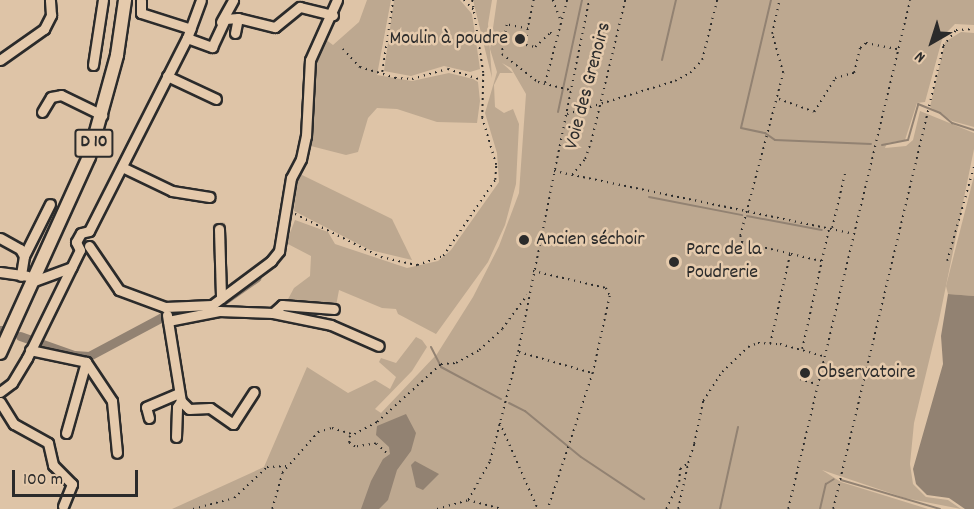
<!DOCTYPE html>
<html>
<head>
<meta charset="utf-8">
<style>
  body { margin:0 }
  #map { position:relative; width:974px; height:509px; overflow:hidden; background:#dec4a7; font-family:Dekko,sans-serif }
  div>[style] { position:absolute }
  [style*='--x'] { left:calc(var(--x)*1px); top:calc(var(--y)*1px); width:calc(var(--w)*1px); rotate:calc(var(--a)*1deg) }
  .green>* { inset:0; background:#bda890 }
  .water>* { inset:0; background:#928272 }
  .stream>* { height:2px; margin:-1px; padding:0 1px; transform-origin:1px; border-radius:1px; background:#928272 }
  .canal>* { height:9px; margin:-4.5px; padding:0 4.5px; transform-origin:4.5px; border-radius:4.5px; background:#928272 }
  .path>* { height:1.5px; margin-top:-0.75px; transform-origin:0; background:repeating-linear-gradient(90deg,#2b2b2b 0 1.5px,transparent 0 6px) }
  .roads { filter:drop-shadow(2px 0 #2b2b2b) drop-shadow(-2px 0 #2b2b2b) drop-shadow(0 2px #2b2b2b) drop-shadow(0 -2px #2b2b2b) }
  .minor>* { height:9px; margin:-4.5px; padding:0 4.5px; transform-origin:4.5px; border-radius:4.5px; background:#e5caac }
  .major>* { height:12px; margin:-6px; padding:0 6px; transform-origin:6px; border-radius:6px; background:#e5caac }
  .dots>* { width:16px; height:16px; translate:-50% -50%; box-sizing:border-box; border:3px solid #e5caac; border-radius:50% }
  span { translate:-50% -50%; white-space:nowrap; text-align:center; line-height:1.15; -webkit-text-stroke:5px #e5caac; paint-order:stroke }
  .shield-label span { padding:2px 4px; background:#e5caac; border:2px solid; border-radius:4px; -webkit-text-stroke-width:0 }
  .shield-label { font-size:18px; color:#2b2b2b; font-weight:700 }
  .poi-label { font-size:20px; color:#2b2b2b }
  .right { translate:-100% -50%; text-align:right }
  .left { translate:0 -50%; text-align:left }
  .street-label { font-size:20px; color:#2b2b2b }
  .north { position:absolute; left:902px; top:12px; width:60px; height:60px; -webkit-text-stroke:4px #e5caac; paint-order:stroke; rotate:219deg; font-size:16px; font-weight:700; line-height:24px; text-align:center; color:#2b2b2b }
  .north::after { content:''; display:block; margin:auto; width:21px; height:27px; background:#2b2b2b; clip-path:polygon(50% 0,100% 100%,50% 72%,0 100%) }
  .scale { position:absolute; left:12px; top:470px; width:126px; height:27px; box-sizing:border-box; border:3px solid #2b2b2b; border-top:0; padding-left:8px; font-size:18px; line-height:21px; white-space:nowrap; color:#2b2b2b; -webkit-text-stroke:4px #e5caac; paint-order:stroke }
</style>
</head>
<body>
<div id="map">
  <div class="green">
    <i style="clip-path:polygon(367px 0,391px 0,377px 75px,412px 81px,449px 73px,473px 79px,478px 82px,480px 101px,477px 123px,437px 122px,397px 109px,377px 108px,368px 118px,358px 152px,346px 155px,307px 145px,312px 67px,318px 48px,325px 39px,333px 45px,359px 22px)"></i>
    <i style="clip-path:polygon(394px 0,460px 0,472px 14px,480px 69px,470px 72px,444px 66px,411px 76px,384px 71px)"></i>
    <i style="clip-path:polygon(473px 0,492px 0,488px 24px,492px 78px)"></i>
    <i style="clip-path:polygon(497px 0,974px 0,974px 25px,955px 24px,943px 36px,925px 102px,917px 103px,905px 140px,887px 143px,885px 148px,906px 146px,913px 140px,920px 111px,974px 133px,974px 149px,939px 320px,914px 423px,910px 464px,913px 484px,926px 497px,948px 500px,961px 509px,905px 498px,822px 470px,841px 482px,928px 509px,172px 509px,264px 467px,307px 367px,348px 393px,375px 380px,390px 389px,396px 377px,379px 362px,381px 358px,396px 363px,416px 337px,422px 340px,427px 347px,412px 371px,375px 409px,381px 413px,437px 354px,473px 297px,499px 246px,519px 193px,526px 94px,511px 68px,502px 63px,513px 73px,500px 73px,494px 85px,495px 107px,504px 113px,513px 109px,519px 124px,516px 184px,505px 225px,488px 262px,436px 334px,398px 314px,396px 309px,382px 308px,339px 290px,336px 306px,287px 301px,294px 288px,310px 276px,311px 256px,286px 243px,295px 220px,328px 232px,335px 244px,407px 268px,438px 261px,451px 250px,499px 182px,497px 153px,485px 113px,497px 72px,490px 49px)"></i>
    <i style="clip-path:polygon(961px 32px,974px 33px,974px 127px,952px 121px,930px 107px,945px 42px)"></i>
    <i style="clip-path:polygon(298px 173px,392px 219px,412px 260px,370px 250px,294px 211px)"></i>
    <i style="clip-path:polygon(974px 176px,974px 296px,948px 294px,946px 286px)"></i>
  </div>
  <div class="water">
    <i style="clip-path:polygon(948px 294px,974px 296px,974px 509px,965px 509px,949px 498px,927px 495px,916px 484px,913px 469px,943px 364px,941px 336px)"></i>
    <i style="clip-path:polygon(406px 414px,416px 433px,411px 451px,397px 470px,388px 500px,379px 509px,361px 509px,371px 481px,383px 459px,390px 454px,389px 447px,376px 435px,377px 426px)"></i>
    <i style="clip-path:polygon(415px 461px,439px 474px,423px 490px,416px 487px,411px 465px)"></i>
  </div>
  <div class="stream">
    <i style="--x:771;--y:0;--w:131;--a:103.2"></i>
    <i style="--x:741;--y:128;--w:25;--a:12"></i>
    <i style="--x:765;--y:133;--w:12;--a:35"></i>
    <i style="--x:775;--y:140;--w:96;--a:2.4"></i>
    <i style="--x:662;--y:60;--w:62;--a:-76.9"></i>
    <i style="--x:558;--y:112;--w:115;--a:-77.9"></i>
    <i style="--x:882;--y:145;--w:26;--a:-11"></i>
    <i style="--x:908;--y:140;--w:37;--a:-74"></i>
    <i style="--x:918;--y:104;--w:24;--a:22"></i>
    <i style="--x:940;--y:113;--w:16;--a:40"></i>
    <i style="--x:952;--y:123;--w:23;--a:18"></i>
    <i style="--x:649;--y:197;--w:95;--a:11"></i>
    <i style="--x:747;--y:216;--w:76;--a:10.6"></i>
    <i style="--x:431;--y:347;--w:22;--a:63"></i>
    <i style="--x:441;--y:367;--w:68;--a:28.1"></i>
    <i style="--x:509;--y:403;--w:18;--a:27"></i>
    <i style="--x:525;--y:411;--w:72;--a:39.4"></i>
    <i style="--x:581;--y:457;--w:76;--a:33.7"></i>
    <i style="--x:841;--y:480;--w:103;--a:16.3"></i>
    <i style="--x:720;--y:509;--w:84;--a:-77.6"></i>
    <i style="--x:820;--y:509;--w:26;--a:-77"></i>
    <i style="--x:826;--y:484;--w:9;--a:-32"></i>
  </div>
  <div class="canal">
    <i style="--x:210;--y:310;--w:57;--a:-35.1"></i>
    <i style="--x:0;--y:330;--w:2;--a:0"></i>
    <i style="--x:20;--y:336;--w:57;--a:19.4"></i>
    <i style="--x:74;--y:355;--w:15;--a:4"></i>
    <i style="--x:89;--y:356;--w:83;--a:-28.1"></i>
    <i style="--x:162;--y:317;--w:28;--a:-8"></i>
  </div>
  <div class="path">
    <i style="--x:464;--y:0;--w:14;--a:45"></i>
    <i style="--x:534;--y:0;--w:30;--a:102"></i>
    <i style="--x:528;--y:29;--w:21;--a:-169"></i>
    <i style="--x:507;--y:25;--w:29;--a:100"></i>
    <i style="--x:502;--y:54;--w:46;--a:37.9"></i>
    <i style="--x:538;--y:82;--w:34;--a:14"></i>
    <i style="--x:553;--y:0;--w:22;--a:69"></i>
    <i style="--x:528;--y:29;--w:16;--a:97"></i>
    <i style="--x:526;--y:45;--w:9;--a:13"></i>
    <i style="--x:535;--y:47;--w:21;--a:-43"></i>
    <i style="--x:550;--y:33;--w:6;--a:9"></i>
    <i style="--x:343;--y:49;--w:25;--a:47"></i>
    <i style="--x:360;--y:67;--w:37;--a:17"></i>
    <i style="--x:395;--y:78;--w:17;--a:3"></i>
    <i style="--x:412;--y:79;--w:37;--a:-16"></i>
    <i style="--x:448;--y:69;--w:36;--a:18"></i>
    <i style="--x:382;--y:72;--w:73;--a:-81.3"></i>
    <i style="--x:545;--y:83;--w:86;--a:-75.2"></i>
    <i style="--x:779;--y:99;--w:37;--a:20"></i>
    <i style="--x:814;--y:112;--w:40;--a:-58"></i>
    <i style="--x:835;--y:78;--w:20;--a:-15"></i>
    <i style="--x:854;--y:73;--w:26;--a:-77"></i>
    <i style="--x:860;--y:48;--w:8;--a:-40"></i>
    <i style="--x:866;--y:43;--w:33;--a:11"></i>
    <i style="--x:567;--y:114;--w:113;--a:-17"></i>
    <i style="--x:675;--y:81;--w:17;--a:-28"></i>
    <i style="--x:690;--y:73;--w:18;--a:-47"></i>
    <i style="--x:702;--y:60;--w:62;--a:-76"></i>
    <i style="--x:554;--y:171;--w:304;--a:11.8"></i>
    <i style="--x:572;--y:175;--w:21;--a:-51"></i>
    <i style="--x:585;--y:159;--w:18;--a:-71"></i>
    <i style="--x:591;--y:142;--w:146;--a:-76.5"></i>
    <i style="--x:295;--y:214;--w:96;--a:26.6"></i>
    <i style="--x:381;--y:257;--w:37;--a:13"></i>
    <i style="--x:417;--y:265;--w:28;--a:-19"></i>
    <i style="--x:443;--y:256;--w:92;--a:-55.6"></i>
    <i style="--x:495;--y:180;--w:15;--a:-86"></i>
    <i style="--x:496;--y:165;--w:49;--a:-106.6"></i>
    <i style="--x:482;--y:118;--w:45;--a:-88.7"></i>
    <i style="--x:483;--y:73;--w:74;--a:-98.6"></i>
    <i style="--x:832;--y:228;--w:57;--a:-76.7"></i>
    <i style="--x:791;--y:254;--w:31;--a:13"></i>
    <i style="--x:947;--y:261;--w:99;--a:-74.1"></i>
    <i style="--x:533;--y:271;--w:75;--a:13.1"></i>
    <i style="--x:606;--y:288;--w:9;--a:63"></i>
    <i style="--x:610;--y:296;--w:79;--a:102.4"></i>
    <i style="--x:593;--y:373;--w:143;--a:108.3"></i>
    <i style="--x:770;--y:344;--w:92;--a:-77.5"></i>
    <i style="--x:790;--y:254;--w:49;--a:-167.1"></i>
    <i style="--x:742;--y:243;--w:7;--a:-106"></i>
    <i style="--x:740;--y:236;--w:169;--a:-75.2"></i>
    <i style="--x:783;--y:73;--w:41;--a:-105.8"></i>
    <i style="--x:772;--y:34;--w:35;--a:-78"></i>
    <i style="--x:802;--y:349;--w:124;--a:-77.4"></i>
    <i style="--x:519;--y:352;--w:76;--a:16"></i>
    <i style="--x:800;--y:379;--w:17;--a:17"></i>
    <i style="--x:500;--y:423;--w:94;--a:66.2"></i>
    <i style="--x:386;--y:453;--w:13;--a:-138"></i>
    <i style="--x:376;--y:444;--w:21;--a:172"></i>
    <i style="--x:355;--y:447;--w:7;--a:-146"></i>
    <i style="--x:349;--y:443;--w:6;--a:-90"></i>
    <i style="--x:349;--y:437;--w:32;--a:-28"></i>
    <i style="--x:377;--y:422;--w:86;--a:-42.2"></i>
    <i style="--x:441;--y:364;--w:15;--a:-4"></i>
    <i style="--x:456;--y:363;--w:26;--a:-29"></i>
    <i style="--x:479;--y:350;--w:31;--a:-42"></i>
    <i style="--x:502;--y:329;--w:42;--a:-53.7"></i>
    <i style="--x:468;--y:500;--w:45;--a:-60.6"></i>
    <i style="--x:490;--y:461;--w:113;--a:-75.6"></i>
    <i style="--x:518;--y:352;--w:359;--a:-78.6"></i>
    <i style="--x:193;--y:509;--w:42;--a:-15"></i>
    <i style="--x:234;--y:498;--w:45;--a:-43.2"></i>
    <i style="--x:267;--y:467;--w:19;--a:-3"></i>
    <i style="--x:272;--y:509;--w:37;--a:-74"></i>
    <i style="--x:282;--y:473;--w:55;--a:-48.7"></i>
    <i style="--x:318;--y:432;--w:15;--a:-16"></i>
    <i style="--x:332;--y:428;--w:21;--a:17"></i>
    <i style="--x:437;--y:509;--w:32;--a:-16"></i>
    <i style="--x:468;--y:500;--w:34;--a:15"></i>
    <i style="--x:666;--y:509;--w:30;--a:-64"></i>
    <i style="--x:679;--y:482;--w:13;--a:-86"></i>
    <i style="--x:680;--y:469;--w:10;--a:-37"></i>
    <i style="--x:688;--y:463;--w:20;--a:-72"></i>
    <i style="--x:694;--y:444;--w:44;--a:-78.2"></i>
    <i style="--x:703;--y:401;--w:35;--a:-57"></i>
    <i style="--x:722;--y:372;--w:36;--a:-44"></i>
    <i style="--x:748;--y:347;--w:11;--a:-22"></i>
    <i style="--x:758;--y:343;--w:22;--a:3"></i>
    <i style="--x:780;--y:344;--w:45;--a:15.6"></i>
    <i style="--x:678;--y:509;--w:47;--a:-77.7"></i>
    <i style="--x:788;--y:509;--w:523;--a:-76.52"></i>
    <i style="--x:833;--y:509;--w:476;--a:-76.6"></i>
    <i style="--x:943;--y:46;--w:21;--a:-51"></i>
    <i style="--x:956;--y:30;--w:18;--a:-3"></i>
  </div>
  <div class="roads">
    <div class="minor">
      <i style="--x:141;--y:0;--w:13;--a:90"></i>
      <i style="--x:141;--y:13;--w:52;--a:17.7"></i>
      <i style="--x:221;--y:22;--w:25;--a:-61"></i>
      <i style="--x:235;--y:33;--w:15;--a:-79"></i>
      <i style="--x:187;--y:38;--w:27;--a:20"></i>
      <i style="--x:212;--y:47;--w:31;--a:-65"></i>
      <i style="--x:225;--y:19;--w:13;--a:-4"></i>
      <i style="--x:238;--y:18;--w:38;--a:14"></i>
      <i style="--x:275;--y:27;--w:32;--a:-39"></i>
      <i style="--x:300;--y:7;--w:34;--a:14"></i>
      <i style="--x:0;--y:60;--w:54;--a:-35.2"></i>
      <i style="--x:44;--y:29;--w:16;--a:-63"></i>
      <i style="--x:51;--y:15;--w:15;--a:-94"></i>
      <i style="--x:93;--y:65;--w:66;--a:-81.3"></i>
      <i style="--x:167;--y:76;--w:54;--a:25.1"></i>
      <i style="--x:42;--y:112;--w:17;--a:-59"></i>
      <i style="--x:51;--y:97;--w:10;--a:-11"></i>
      <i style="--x:61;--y:95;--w:46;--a:26"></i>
      <i style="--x:122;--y:167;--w:55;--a:25.6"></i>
      <i style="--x:172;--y:191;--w:38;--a:9"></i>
      <i style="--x:219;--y:229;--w:69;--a:88.3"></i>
      <i style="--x:89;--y:231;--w:216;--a:-63.1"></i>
      <i style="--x:187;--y:38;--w:40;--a:-69.8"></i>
      <i style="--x:0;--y:238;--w:23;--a:29"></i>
      <i style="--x:20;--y:249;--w:8;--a:60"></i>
      <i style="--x:24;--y:256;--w:20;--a:99"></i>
      <i style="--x:89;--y:246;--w:53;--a:55.7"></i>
      <i style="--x:119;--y:290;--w:49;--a:20.3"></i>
      <i style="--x:165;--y:307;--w:47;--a:-2.4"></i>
      <i style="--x:212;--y:305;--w:74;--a:-36.7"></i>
      <i style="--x:271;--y:261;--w:13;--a:-51"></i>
      <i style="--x:279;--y:251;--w:74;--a:-80.7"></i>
      <i style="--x:291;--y:178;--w:21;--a:-62"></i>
      <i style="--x:301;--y:159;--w:24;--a:-78"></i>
      <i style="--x:306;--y:136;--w:76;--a:-87"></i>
      <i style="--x:310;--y:60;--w:66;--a:-65.8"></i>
      <i style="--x:80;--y:250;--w:9;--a:-117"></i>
      <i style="--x:76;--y:242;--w:10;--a:-61"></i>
      <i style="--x:81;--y:233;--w:8;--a:-14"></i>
      <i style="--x:24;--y:256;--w:58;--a:-63.4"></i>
      <i style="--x:0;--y:272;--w:27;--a:8"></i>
      <i style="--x:34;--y:281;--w:40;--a:-20.2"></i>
      <i style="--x:273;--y:313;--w:12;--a:-42"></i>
      <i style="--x:282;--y:305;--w:52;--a:4.4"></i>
      <i style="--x:167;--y:315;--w:87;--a:80.8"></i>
      <i style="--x:181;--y:401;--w:11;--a:45"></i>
      <i style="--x:189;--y:409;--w:21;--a:-3"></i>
      <i style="--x:210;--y:408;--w:28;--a:35"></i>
      <i style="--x:233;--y:424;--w:38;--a:-57"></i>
      <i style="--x:168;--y:321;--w:52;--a:-11.1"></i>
      <i style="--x:219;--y:311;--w:54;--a:2.1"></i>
      <i style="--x:273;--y:313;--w:59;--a:11.7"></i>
      <i style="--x:331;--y:325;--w:52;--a:23.6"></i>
      <i style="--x:30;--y:350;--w:57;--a:12.1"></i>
      <i style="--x:86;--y:362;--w:47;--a:56.3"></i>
      <i style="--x:112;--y:401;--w:52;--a:84.5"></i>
      <i style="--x:0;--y:392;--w:15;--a:-37"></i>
      <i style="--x:12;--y:383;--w:29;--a:-59"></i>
      <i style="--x:27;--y:358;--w:120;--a:-63.9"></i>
      <i style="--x:0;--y:402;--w:26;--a:58"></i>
      <i style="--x:14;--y:424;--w:39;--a:29"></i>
      <i style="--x:48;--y:443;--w:23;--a:77"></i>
      <i style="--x:53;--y:465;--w:27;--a:45"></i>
      <i style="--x:72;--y:484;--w:24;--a:112"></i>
      <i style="--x:149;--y:418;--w:11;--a:-105"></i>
      <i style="--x:146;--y:407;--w:36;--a:-23"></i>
      <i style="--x:66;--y:433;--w:74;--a:-74.3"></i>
      <i style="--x:176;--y:437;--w:30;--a:-88"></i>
      <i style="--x:177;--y:407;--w:7;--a:-56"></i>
    </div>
    <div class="major">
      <i style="--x:0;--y:353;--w:215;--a:-65.6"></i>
      <i style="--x:89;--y:157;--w:106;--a:-74.6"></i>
      <i style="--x:117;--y:55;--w:56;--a:-81.7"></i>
    </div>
  </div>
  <div class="dots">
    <i style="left:520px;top:39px;background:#2b2b2b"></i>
    <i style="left:524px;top:240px;background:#2b2b2b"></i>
    <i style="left:674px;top:262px;background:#2b2b2b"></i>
    <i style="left:805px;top:373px;background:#2b2b2b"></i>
  </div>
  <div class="shield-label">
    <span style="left:94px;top:143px">D 10</span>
  </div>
  <div class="poi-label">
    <span class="right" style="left:508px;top:39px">Moulin à poudre</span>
    <span class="left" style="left:536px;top:240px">Ancien séchoir</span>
    <span class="left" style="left:686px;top:262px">Parc de la<br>Poudrerie</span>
    <span class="left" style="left:817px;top:373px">Observatoire</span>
  </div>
  <div class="street-label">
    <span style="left:589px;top:86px;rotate:-75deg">Voie des Grenoirs</span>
  </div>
  <div class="north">N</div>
  <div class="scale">100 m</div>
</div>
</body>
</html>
